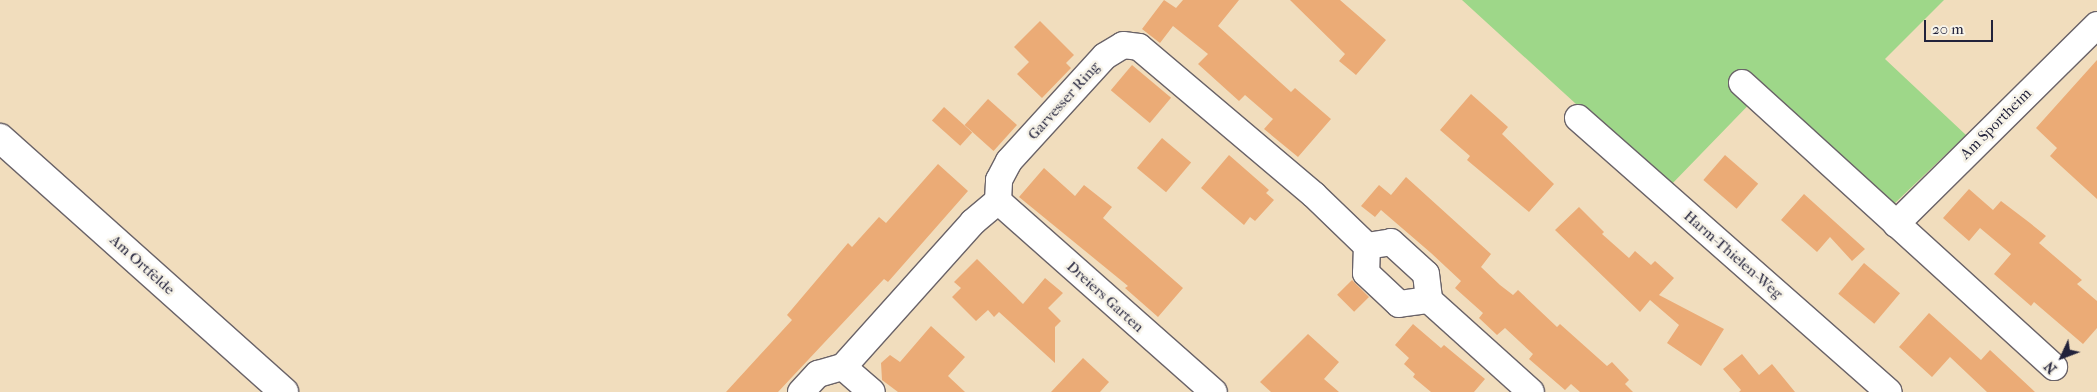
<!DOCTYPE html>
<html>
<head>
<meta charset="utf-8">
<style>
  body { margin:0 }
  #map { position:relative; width:2097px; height:392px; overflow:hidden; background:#f1ddbd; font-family:"IM FELL French Canon",serif }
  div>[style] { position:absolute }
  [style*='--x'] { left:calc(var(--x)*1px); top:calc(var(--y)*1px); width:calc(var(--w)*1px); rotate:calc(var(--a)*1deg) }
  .green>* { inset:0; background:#9ed789 }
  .building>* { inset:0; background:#ebab76; transform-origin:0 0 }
  .roads { filter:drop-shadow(1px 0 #6a6368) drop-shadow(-1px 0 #6a6368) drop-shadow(0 1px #6a6368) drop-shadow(0 -1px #6a6368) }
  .minor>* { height:26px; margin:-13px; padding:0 13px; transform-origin:13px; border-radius:13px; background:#fff }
  .tertiary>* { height:28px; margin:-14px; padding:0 14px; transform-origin:14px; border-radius:14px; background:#fff }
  span { translate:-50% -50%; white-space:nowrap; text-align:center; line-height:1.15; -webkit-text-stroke:5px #f7f3e8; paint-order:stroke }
  .street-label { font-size:15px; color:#22223b }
  .north { position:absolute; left:2037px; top:332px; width:50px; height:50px; -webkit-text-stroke:4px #f7f3e8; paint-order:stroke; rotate:227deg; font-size:14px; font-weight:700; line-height:20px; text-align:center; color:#22223b }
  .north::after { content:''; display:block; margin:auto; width:18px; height:22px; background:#22223b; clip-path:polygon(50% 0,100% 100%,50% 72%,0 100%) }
  .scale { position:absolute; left:1924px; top:20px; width:69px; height:22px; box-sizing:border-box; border:2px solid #22223b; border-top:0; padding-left:6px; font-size:15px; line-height:18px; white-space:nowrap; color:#22223b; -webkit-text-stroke:4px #f7f3e8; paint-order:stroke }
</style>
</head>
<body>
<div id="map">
  <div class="green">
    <i style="clip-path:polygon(1462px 0,1944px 0,1885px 59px,1966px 135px,1894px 204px,1765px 88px,1668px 188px)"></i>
  </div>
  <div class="building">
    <i style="clip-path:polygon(1164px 0,1176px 8px,1183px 0,1239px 0,1218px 26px,1291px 92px,1295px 88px,1331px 119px,1298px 157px,1264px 129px,1273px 119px,1245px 95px,1239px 101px,1198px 64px,1208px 54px,1173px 26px,1160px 43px,1142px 29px)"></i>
    <i style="clip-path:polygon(1290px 0,1340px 0,1386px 40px,1356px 75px,1339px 61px,1345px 54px)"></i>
    <i style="clip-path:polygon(1040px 21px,1074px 55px,1066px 63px,1071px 68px,1042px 98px,1017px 74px,1029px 62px,1014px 47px)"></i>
    <i style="clip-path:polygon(2097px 60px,2097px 199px,2050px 156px,2057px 148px,2036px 128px)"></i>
    <i style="left:1132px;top:65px;width:51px;height:33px;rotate:40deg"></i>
    <i style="clip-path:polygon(1471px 94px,1508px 127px,1502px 134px,1554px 184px,1529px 212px,1467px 160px,1470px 156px,1440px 130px)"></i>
    <i style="left:988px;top:99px;width:39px;height:35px;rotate:42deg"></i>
    <i style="left:944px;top:107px;width:38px;height:18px;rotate:42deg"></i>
    <i style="left:1162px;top:138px;width:38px;height:39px;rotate:40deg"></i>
    <i style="clip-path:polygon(1229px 155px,1269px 190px,1266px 193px,1274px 200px,1255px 221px,1250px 217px,1244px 225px,1201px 188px)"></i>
    <i style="left:1725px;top:155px;width:44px;height:33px;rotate:41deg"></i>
    <i style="clip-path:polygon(938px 164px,968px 191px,888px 282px,884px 279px,778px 392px,726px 392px,792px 320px,787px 315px,848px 243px,852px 247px,879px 217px,886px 223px)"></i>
    <i style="clip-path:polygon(1044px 168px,1075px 196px,1084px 185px,1112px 207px,1103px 218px,1183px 288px,1158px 317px,1125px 288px,1128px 286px,1019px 197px)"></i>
    <i style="clip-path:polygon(1406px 177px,1491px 254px,1481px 267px,1500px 285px,1513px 295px,1518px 290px,1557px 327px,1560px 324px,1607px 366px,1612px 362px,1629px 380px,1625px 384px,1633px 392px,1580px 392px,1571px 384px,1565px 390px,1529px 359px,1533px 354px,1505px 328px,1497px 335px,1479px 318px,1483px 313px,1455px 288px,1461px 281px,1431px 253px,1381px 210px,1375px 217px,1361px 206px,1379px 185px,1391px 195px)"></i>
    <i style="clip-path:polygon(1969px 189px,1993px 210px,2001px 201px,2030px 223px,2046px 236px,2039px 243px,2082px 280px,2077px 284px,2097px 301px,2097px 328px,2083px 344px,2034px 302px,2031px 306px,1994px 274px,2011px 254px,1980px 228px,1969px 241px,1943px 218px)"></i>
    <i style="clip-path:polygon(1804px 194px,1865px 249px,1852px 261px,1830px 237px,1817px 252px,1781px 220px)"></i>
    <i style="clip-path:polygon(1579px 207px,1604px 232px,1602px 234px,1629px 258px,1635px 251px,1651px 265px,1655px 261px,1674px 278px,1659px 295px,1724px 329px,1701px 366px,1667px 343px,1679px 325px,1650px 300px,1640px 312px,1555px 230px)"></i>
    <i style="clip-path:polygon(977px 259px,1023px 304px,1045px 278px,1063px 293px,1048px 308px,1061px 321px,1055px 327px,1055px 363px,999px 312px,994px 317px,988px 310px,976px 321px,952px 297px,961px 288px,954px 282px)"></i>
    <i style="left:1864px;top:263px;width:47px;height:40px;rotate:40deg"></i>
    <i style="left:1352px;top:280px;width:24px;height:21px;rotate:45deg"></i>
    <i style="clip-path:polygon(1929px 313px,1981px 360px,1990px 350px,2035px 392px,1987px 392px,1950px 357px,1932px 377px,1899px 347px)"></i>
    <i style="clip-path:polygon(1413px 324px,1441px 348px,1444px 345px,1485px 379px,1474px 392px,1431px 392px,1413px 377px,1415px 374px,1404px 364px,1409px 358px,1395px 345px)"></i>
    <i style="clip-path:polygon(931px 326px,965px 357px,948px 376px,965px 392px,898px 392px,882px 380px,881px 363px,890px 355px,900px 362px)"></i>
    <i style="clip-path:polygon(1308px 334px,1339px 362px,1324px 379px,1339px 392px,1271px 392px,1260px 382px)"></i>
    <i style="clip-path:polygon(1742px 354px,1759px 375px,1772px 364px,1795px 392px,1739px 392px,1741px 390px,1723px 369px)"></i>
    <i style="clip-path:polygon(1083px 358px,1109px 382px,1100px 392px,1051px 392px)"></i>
  </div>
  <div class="roads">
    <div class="minor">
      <i style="--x:1742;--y:83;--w:422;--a:42.3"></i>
      <i style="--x:1578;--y:118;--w:414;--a:41.4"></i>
      <i style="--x:998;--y:201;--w:288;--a:41.5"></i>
      <i style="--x:1896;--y:224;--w:283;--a:-44.7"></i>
      <i style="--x:1367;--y:246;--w:27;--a:92"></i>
      <i style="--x:1366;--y:273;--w:45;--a:43.2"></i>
      <i style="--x:1399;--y:304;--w:30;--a:-8"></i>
      <i style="--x:843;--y:367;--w:38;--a:41"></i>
      <i style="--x:801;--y:392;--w:25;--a:-47"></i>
      <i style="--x:818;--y:374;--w:26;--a:-16"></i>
      <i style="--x:843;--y:367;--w:195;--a:-48.1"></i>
      <i style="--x:973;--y:222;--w:33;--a:-40"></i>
      <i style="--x:998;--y:201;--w:21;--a:-87"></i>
      <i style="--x:999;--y:180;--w:21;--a:-62"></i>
      <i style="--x:1009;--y:161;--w:142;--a:-47.6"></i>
      <i style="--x:1105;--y:56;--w:21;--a:-31"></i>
      <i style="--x:1123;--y:45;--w:16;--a:7"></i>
      <i style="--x:1139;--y:47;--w:229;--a:40.2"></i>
      <i style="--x:1314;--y:195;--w:74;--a:43.9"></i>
      <i style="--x:1367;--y:246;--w:24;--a:-9"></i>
      <i style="--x:1391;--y:242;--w:47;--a:42.4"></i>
      <i style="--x:1426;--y:274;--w:26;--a:83"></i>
      <i style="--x:1429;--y:300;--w:137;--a:42"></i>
    </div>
    <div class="tertiary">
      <i style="--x:0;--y:138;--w:381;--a:41.8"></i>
    </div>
  </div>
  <div class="street-label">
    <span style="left:1064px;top:101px;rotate:-48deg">Garvesser Ring</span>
    <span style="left:1996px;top:124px;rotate:-45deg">Am Sportheim</span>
    <span style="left:1733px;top:255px;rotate:41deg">Harm-Thielen-Weg</span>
    <span style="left:142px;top:265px;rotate:42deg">Am Ortfelde</span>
    <span style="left:1105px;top:297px;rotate:42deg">Dreiers Garten</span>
  </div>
  <div class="north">N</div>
  <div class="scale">20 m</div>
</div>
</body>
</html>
